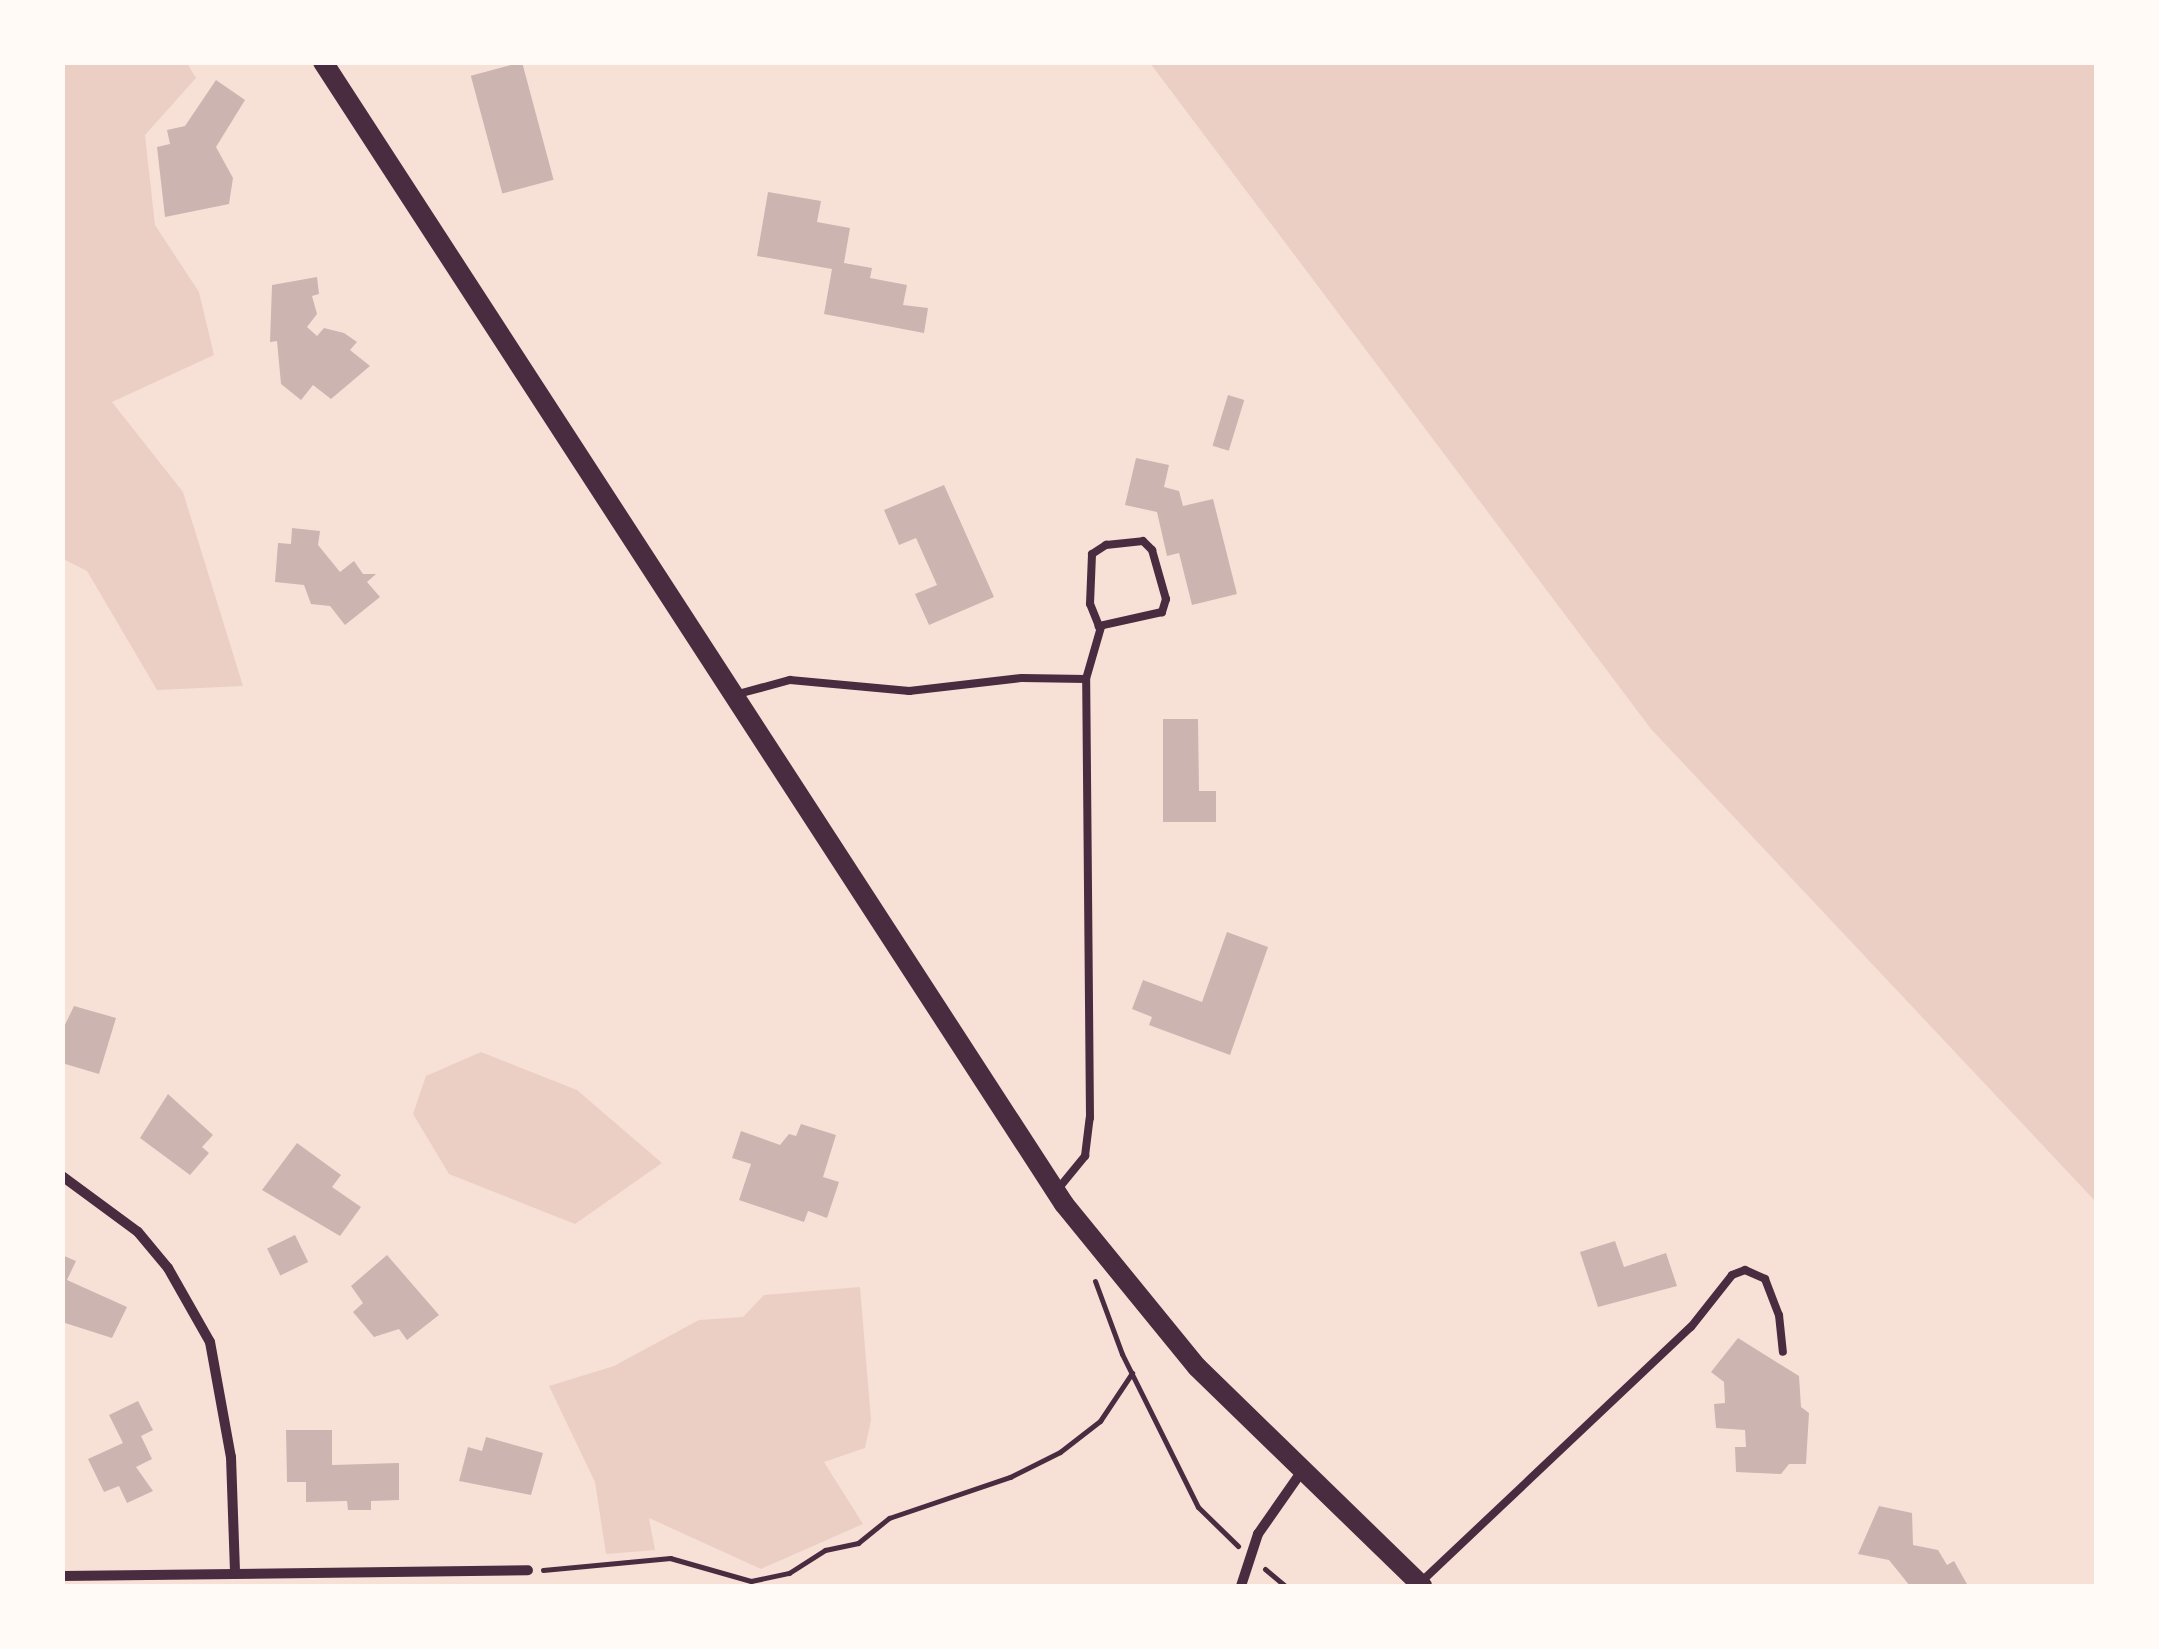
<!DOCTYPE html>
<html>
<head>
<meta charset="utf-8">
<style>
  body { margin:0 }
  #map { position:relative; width:2159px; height:1649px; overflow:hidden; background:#f7e1d7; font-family:"PT Sans",sans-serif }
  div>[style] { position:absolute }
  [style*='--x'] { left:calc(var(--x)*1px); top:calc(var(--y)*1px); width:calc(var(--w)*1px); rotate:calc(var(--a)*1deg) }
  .green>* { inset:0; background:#ebcfc5 }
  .building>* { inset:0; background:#ccb4b1; transform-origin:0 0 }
  .path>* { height:5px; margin:-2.5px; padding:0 2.5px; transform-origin:2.5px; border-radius:2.5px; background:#4a2c40 }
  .service>* { height:8px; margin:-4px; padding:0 4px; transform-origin:4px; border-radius:4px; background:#4a2c40 }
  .minor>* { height:10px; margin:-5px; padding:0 5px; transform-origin:5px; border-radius:5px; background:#4a2c40 }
  .secondary>* { height:20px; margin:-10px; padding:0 10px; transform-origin:10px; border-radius:10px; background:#4a2c40 }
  span { translate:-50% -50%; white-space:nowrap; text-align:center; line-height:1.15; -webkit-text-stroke:8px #fffaf5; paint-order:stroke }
  .frame { position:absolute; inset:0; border:65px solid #fffaf5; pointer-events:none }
</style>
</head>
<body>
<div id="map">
  <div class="green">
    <i style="clip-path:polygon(62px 63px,187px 63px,196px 78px,145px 135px,155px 225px,199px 292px,214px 355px,112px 402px,183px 492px,243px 686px,157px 690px,87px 571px,63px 559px)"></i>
    <i style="clip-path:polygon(1150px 63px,2096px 63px,2096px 1202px,1651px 729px)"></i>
    <i style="clip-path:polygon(481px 1052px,577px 1090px,662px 1163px,575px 1224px,449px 1174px,413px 1114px,426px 1076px)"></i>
    <i style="clip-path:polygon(860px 1287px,871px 1420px,865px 1448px,824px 1462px,863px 1524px,761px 1569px,649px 1518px,655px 1550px,606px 1554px,595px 1482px,549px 1386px,614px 1366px,699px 1320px,743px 1317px,764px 1295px)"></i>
  </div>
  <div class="building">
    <i style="left:522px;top:62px;width:122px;height:53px;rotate:75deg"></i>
    <i style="clip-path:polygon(216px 80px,245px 100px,216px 147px,233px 178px,229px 204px,165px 217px,157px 147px,170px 144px,167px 130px,185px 126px)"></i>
    <i style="clip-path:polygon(768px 192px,821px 201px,817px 222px,850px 228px,844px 263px,872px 268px,870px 278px,907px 285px,903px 305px,928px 308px,924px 333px,824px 314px,832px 269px,757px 256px)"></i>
    <i style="clip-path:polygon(317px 277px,319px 294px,312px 296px,317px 314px,307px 327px,317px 336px,324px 328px,344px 333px,357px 342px,350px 350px,370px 366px,331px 399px,313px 385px,301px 400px,281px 384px,277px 341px,270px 342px,272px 285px)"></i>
    <i style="left:1228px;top:395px;width:17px;height:53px;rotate:17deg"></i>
    <i style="clip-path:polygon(1136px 458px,1169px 465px,1164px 487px,1179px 491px,1183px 506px,1213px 499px,1237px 594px,1192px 605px,1179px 553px,1167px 556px,1157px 512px,1125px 505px)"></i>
    <i style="clip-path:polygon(944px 485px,994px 597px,929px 625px,915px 594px,937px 585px,916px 538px,899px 545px,884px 510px)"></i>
    <i style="clip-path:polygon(292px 528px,320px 531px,318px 545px,340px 572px,354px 561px,363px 574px,376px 574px,367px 582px,380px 597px,345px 625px,330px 606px,311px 604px,304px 585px,275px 582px,278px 543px,291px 544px)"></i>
    <i style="clip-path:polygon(1163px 719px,1198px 719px,1199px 791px,1216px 791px,1216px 822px,1163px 822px)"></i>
    <i style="clip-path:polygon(1227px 932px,1268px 947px,1230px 1055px,1149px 1025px,1152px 1017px,1132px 1009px,1143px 980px,1202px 1002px)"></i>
    <i style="clip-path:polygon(74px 1006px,116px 1018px,99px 1074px,62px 1063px,62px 1031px)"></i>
    <i style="clip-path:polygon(168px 1094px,213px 1135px,202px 1147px,209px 1153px,190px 1175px,140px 1138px)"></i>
    <i style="clip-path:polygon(801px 1124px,836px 1135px,823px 1177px,839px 1182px,827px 1218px,808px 1211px,804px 1222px,739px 1200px,751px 1164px,732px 1158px,741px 1131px,780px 1145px,789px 1134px,796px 1136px)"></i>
    <i style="clip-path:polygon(297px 1143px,341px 1175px,332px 1187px,361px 1207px,340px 1236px,262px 1190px)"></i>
    <i style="left:295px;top:1235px;width:30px;height:31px;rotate:64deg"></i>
    <i style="clip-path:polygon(1615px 1241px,1624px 1267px,1666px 1253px,1677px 1286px,1598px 1307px,1580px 1252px)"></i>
    <i style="clip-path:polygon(62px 1255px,76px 1261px,67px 1280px,127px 1307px,112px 1338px,62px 1322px)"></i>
    <i style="clip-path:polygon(387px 1255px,439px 1315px,407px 1340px,399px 1329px,374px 1337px,353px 1312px,363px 1303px,351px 1286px)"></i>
    <i style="clip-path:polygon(1738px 1338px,1799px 1376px,1801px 1407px,1809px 1413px,1806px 1464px,1789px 1464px,1781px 1474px,1736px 1472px,1735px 1447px,1746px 1447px,1745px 1430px,1716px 1428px,1714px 1404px,1725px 1403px,1724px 1382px,1711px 1372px)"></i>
    <i style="clip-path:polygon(138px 1401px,153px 1430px,141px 1436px,152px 1459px,136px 1467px,153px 1491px,127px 1503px,119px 1486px,104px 1492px,88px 1459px,123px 1443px,109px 1415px)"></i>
    <i style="clip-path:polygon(286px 1430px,332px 1430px,332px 1465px,399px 1463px,399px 1500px,371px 1501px,371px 1510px,348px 1510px,347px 1501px,306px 1502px,306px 1482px,287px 1482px)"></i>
    <i style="clip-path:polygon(486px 1437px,543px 1453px,531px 1495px,459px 1481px,468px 1447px,482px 1451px)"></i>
    <i style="clip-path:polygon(1879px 1506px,1912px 1513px,1913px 1545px,1938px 1550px,1947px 1565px,1954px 1561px,1968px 1586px,1910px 1586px,1889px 1560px,1858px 1554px)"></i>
  </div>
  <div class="path">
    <i style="--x:1095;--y:1281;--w:78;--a:69.7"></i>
    <i style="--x:1122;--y:1354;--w:171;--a:63.6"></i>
    <i style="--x:1198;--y:1507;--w:56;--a:44.3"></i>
    <i style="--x:1265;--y:1569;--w:26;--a:40"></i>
    <i style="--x:543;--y:1570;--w:128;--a:-5.4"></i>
    <i style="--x:670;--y:1558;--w:84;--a:15.9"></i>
    <i style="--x:751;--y:1581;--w:39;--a:-12"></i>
    <i style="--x:789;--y:1573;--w:43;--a:-32.6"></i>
    <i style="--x:825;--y:1550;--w:34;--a:-12"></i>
    <i style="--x:858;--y:1543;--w:40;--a:-39"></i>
    <i style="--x:889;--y:1518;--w:128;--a:-18.7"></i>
    <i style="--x:1010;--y:1477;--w:56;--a:-26.6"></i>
    <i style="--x:1060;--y:1452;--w:51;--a:-37.8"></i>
    <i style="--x:1100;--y:1421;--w:58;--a:-56.3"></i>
  </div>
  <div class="service">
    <i style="--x:1143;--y:541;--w:13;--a:45"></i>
    <i style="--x:1152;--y:550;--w:51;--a:74.1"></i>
    <i style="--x:1166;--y:599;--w:14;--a:107"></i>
    <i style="--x:1162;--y:612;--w:65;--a:167.5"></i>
    <i style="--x:1099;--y:626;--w:24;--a:-112"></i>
    <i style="--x:1090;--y:604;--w:50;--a:-87.7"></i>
    <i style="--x:1092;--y:554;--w:17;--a:-33"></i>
    <i style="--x:1106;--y:545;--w:37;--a:-6"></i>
    <i style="--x:738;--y:694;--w:54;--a:-15.1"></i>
    <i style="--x:790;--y:680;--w:120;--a:5.3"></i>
    <i style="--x:909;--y:691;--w:114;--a:-6.6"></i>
    <i style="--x:1022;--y:678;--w:64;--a:0.9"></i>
    <i style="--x:1086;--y:679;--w:54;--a:-73.9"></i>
    <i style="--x:1058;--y:1189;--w:43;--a:-50.7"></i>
    <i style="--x:1085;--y:1156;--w:38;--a:-83"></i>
    <i style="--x:1090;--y:1118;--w:439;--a:-90.5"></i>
    <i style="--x:1422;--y:1581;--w:370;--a:-43.4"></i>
    <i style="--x:1691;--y:1327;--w:66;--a:-51.7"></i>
    <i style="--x:1732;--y:1275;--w:14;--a:-21"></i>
    <i style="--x:1745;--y:1270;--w:22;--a:24"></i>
    <i style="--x:1765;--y:1279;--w:39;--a:69"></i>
    <i style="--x:1779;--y:1315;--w:37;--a:84"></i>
  </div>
  <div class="minor">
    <i style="--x:62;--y:1176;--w:94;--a:36.4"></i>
    <i style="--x:138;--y:1232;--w:47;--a:50.2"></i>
    <i style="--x:168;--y:1268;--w:85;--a:60.4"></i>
    <i style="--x:210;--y:1342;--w:117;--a:79.7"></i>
    <i style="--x:231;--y:1457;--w:116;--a:88"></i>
    <i style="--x:62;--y:1576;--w:466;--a:-0.7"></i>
    <i style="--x:1241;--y:1586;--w:55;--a:-71.9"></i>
    <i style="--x:1258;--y:1534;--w:77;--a:-55.1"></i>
  </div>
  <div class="secondary">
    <i style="--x:323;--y:62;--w:1361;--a:57.02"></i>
    <i style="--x:1064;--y:1204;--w:210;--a:50.8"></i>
    <i style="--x:1197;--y:1367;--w:314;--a:44.2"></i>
  </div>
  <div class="frame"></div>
</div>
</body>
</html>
